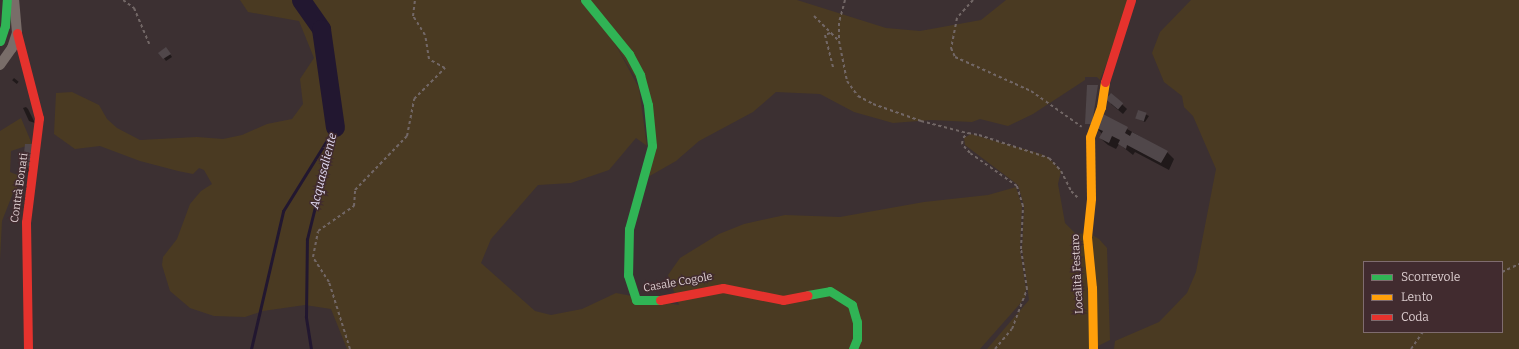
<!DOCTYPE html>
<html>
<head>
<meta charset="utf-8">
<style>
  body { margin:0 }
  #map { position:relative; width:1519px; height:349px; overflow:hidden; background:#3c3032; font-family:Bitter,serif }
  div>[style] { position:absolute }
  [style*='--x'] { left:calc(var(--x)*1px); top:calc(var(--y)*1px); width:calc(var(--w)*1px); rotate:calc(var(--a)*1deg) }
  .green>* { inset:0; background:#4a3a22 }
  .shadow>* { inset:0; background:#0007; transform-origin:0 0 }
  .stream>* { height:3px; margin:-1.5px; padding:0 1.5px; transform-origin:1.5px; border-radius:1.5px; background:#221730 }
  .river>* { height:19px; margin:-9.5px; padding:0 9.5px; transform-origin:9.5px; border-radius:9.5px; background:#221730 }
  .building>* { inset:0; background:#50474a; transform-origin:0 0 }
  .path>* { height:2px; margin-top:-1px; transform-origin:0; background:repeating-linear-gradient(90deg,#726766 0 3px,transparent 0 6px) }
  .street>* { height:10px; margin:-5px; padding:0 5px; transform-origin:5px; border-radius:5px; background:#796d69 }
  .fast>* { height:9px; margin:-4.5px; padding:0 4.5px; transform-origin:4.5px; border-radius:4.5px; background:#30b455 }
  .slow>* { height:9px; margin:-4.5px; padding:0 4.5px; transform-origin:4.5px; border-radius:4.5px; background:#ff9f0a }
  .jam>* { height:9px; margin:-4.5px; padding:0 4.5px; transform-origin:4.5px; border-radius:4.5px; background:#e5322d }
  span { translate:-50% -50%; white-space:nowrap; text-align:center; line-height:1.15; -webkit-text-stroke:3px #412b2f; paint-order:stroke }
  .street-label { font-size:11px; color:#dccdcf }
  .water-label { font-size:12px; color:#e4ddf5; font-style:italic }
  .legend { position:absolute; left:1363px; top:261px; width:140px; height:72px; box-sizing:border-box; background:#412b2f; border:1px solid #7f6c6f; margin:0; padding:5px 7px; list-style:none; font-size:12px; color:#dccdcf }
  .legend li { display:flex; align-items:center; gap:8px; height:20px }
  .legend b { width:20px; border:1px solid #7f6c6f }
</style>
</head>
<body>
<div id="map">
  <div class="green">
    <i style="clip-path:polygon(240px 0,580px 0,613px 40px,639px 88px,647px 146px,636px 138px,609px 170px,571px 183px,538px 185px,491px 239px,481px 263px,535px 311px,551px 315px,582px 309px,616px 293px,679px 305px,668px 275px,680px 258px,719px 234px,744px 224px,785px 215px,840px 217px,924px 202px,988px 195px,1016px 187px,1022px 206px,1020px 249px,1026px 289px,1025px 298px,980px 349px,347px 349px,331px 309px,305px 305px,263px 311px,245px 317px,214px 316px,190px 308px,170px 291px,162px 265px,163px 257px,177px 239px,190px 204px,201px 191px,212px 184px,204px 170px,199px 168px,193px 174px,178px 171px,140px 161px,100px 146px,75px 149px,54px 134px,56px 93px,72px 92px,99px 105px,107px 119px,117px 128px,140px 140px,197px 137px,223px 139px,242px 135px,267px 124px,292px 119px,303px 104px,300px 79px,314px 58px,299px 21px,248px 12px)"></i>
    <i style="clip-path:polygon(589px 0,797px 0,886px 28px,920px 31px,981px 20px,1006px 0,1132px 0,1100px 80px,1097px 77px,1085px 77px,1085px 80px,1033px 114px,1008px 126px,980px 119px,972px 122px,931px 120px,893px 123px,854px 112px,820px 94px,776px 92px,753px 112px,699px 141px,676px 161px,648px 177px,651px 104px)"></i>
    <i style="clip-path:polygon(evenodd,1191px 0,1519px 0,1519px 349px,1114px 349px,1115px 341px,1159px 322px,1187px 293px,1196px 272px,1216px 169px,1193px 116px,1184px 107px,1182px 96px,1164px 82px,1152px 53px,1160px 32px,1191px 0,1364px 262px,1502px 262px,1502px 332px,1364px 332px,1364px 262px)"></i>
    <i style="clip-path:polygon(21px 118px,32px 144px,11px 151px,10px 172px,25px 178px,13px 193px,2px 221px,0 261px,0 131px)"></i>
    <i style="clip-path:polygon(971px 134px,1041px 154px,1049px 158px,1061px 171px,1058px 184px,1065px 223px,1076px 234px,1089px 233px,1099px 239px,1107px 248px,1110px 340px,1092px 349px,987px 349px,1029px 300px,1022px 249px,1024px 206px,1018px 185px,965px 145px,964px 138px)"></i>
  </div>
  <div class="shadow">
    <i style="clip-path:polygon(168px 51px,172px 57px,166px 61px,160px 53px)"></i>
    <i style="left:14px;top:78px;width:6px;height:3px;rotate:39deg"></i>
    <i style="clip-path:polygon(1111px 94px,1127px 109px,1123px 114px,1111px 104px)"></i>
    <i style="clip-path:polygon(26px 107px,28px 109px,35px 123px,29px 121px,23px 108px)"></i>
    <i style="clip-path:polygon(1138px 111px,1149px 116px,1145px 122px,1136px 118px)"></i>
    <i style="clip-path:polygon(1101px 114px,1167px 152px,1174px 159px,1169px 170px,1135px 152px,1133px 155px,1119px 144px,1116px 149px,1108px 145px,1100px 138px,1102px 134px,1097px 128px)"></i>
    <i style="clip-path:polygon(21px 154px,37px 173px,25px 172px,20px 167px)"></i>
  </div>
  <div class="stream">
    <i style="--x:251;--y:349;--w:142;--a:-76.9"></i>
    <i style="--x:283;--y:211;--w:99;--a:-58.2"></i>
    <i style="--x:311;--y:349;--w:33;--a:-99"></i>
    <i style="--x:306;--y:316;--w:77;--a:-89.3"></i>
    <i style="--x:307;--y:239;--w:112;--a:-76.1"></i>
  </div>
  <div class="river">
    <i style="--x:301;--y:0;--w:35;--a:55"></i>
    <i style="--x:321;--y:29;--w:99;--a:81.9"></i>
  </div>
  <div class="building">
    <i style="clip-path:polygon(166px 47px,171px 54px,163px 59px,158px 53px)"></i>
    <i style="clip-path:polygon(1087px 85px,1098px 85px,1092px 124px,1085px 124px)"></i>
    <i style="left:1111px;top:93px;width:16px;height:8px;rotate:40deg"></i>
    <i style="left:1138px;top:110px;width:9px;height:9px;rotate:18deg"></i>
    <i style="clip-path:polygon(1101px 113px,1128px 127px,1125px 133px,1130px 136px,1132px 132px,1168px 151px,1161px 163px,1127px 145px,1126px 149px,1118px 144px,1120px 140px,1112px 136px,1109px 143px,1099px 138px,1103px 131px,1094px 127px)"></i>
    <i style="clip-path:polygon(25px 144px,32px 144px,33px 169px,19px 167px,20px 153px,24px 153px)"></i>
  </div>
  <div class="path">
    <i style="--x:123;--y:0;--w:14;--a:36"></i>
    <i style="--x:134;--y:8;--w:39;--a:67"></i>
    <i style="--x:845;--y:0;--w:24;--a:105"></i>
    <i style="--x:839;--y:23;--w:18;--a:90"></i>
    <i style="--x:839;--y:41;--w:41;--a:78.7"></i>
    <i style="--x:847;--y:81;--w:19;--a:54"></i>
    <i style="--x:858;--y:96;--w:17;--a:28"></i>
    <i style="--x:873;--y:104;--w:51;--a:19.5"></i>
    <i style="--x:921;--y:121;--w:48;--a:14.6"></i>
    <i style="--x:973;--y:0;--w:24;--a:132"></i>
    <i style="--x:957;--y:18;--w:31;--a:101"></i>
    <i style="--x:951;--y:48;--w:10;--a:66"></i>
    <i style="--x:955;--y:57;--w:83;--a:24.1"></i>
    <i style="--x:1031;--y:91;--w:62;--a:35.2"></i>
    <i style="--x:814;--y:16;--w:35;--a:45"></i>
    <i style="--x:830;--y:33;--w:5;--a:158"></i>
    <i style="--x:825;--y:35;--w:34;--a:76"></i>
    <i style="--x:1502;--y:272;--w:19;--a:-25"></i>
    <i style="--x:350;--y:349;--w:70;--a:-107.4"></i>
    <i style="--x:329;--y:282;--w:30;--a:-123"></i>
    <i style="--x:313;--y:257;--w:26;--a:-79"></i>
    <i style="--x:318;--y:231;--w:44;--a:-34.8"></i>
    <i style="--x:354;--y:206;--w:16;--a:-86"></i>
    <i style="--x:355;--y:190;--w:75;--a:-46.1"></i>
    <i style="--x:407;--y:136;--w:38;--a:-79"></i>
    <i style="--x:414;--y:99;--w:44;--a:-45"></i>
    <i style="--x:445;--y:68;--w:18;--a:-151"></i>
    <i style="--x:429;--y:59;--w:24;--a:-99"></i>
    <i style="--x:425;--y:35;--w:22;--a:-122"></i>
    <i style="--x:413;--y:16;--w:16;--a:-83"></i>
    <i style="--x:995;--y:349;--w:26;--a:-50"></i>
    <i style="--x:1012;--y:329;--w:43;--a:-69.4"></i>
    <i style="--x:1027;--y:289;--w:40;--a:-98.5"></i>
    <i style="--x:1021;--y:249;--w:43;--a:-87.3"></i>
    <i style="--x:1023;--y:206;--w:21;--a:-107"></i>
    <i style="--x:1017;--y:186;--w:57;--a:-144.9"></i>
    <i style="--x:970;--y:153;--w:12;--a:-132"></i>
    <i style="--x:962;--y:144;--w:6;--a:-81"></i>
    <i style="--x:963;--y:138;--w:7;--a:-45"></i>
    <i style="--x:968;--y:133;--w:11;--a:10"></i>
    <i style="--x:979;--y:135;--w:74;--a:18.2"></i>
    <i style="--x:1049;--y:158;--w:18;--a:47"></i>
    <i style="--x:1061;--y:171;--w:22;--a:63"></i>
    <i style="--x:1071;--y:191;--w:10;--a:45"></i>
    <i style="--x:1411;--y:349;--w:21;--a:-55"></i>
  </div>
  <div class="street">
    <i style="--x:0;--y:65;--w:21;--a:-55"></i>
    <i style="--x:12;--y:48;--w:16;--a:-72"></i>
    <i style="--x:17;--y:33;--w:33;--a:-95"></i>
  </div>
  <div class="fast">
    <i style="--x:585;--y:0;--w:70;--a:50.8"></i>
    <i style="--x:629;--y:54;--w:24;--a:62"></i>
    <i style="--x:640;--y:75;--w:31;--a:75"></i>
    <i style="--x:648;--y:105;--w:41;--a:84.4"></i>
    <i style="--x:652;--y:146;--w:86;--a:105.5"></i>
    <i style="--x:629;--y:229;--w:46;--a:91.2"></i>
    <i style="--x:628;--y:275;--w:26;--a:72"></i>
    <i style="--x:636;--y:300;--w:24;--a:0"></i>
    <i style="--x:0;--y:41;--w:16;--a:-72"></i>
    <i style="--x:5;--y:26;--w:26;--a:-86"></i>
    <i style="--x:808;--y:295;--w:22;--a:-10"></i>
    <i style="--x:830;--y:291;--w:26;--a:32"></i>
    <i style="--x:852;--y:305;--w:18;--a:74"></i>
    <i style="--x:857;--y:322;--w:17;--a:90"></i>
    <i style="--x:857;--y:339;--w:11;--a:112"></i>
  </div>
  <div class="slow">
    <i style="--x:1093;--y:349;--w:61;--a:-90.9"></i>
    <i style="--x:1092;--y:288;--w:51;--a:-95.6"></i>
    <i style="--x:1087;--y:237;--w:39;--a:-84"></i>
    <i style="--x:1091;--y:198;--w:61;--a:-90.9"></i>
    <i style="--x:1090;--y:137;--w:32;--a:-70"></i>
    <i style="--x:1101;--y:107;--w:25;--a:-81"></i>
  </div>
  <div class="jam">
    <i style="--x:17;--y:33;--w:88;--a:75.5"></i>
    <i style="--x:39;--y:118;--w:105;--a:97.1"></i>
    <i style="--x:26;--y:222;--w:127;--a:89.1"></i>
    <i style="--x:1105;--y:82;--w:86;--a:-72.4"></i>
    <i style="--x:660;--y:300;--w:64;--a:-10.8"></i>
    <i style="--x:723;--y:288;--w:61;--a:11.3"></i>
    <i style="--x:783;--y:300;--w:25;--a:-11"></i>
  </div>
  <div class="street-label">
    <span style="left:20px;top:188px;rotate:-82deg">Contrà Bonati</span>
    <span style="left:1078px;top:274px;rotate:-93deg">Località Festaro</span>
    <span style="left:678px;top:283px;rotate:-10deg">Casale Cogole</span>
  </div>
  <div class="water-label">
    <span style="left:324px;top:171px;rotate:-76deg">Acquasaliente</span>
  </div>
  <ul class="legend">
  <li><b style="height:5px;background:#30b455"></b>Scorrevole</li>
  <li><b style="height:5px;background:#ff9f0a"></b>Lento</li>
  <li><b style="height:5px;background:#e5322d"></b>Coda</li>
  </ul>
</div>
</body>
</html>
